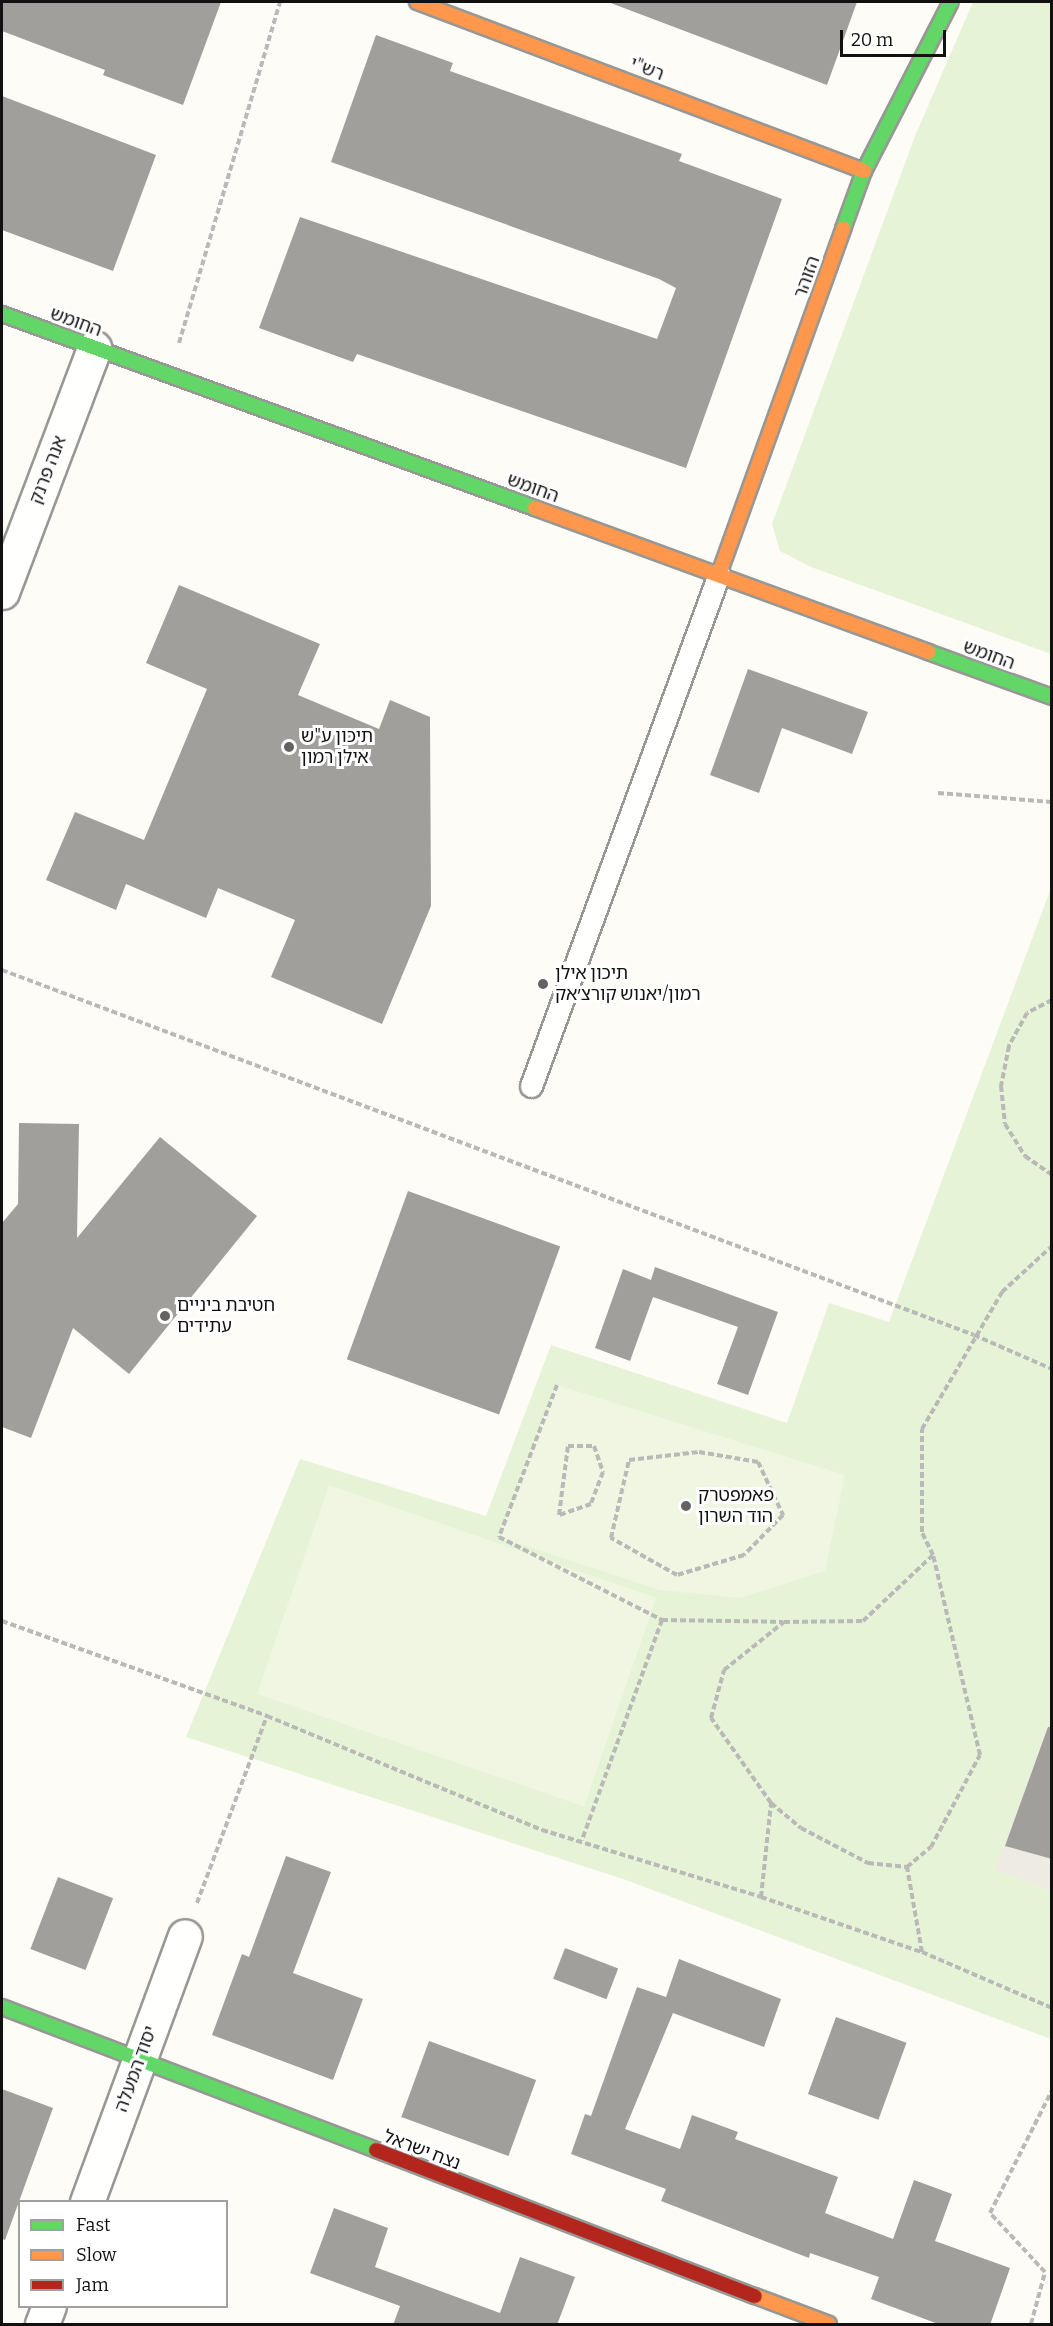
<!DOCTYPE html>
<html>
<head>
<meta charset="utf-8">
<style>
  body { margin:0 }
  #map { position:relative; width:1053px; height:2326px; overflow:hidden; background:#fdfcf7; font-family:Bitter,"Noto Sans Hebrew",serif }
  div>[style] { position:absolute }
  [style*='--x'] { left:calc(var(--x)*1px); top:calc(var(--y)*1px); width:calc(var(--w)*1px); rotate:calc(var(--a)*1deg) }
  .green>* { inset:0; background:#e7f3d7 }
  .pitch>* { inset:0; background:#f0f6e1; transform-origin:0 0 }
  .plaza>* { inset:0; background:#edebe2 }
  .building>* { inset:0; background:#a19f9c; transform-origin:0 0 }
  .path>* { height:4px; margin-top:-2px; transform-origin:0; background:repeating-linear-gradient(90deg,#b9b9b8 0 6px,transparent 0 9px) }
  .roads { filter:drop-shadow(2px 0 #979795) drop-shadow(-2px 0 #979795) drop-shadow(0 2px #979795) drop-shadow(0 -2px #979795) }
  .lane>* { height:21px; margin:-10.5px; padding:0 10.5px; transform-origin:10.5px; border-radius:10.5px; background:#fffffe }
  .street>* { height:33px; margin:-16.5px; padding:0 16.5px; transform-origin:16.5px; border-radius:16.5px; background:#fffffe }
  .fast>* { height:14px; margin:-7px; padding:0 7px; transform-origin:7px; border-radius:7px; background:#63d668 }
  .slow>* { height:14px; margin:-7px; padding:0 7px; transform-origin:7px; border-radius:7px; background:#ff974d }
  .jam>* { height:14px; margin:-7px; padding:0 7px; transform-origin:7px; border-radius:7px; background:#b3261e }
  .dots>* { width:16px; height:16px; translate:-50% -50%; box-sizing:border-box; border:3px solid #fff; border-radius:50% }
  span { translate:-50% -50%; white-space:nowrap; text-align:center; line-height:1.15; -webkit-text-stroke:6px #fff; paint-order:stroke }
  .street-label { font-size:18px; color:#111 }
  .poi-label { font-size:18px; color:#111 }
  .left { translate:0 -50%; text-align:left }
  .frame { position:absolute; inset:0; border:3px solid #111; pointer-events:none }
  .legend { position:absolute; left:18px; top:2200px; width:210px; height:108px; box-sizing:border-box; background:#fff; border:2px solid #a0a0a0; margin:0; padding:8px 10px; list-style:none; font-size:18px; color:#111 }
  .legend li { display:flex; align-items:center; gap:12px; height:30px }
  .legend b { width:30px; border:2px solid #a0a0a0 }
  .scale { position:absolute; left:840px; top:30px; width:106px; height:27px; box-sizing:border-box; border:3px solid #111; border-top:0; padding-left:8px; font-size:18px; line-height:21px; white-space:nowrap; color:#111; -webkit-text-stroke:4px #fff; paint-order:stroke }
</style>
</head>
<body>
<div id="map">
  <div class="green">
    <i style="clip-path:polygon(973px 2px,1051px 2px,1051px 654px,811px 567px,780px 551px,772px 524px,915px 136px)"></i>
    <i style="clip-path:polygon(1051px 888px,1051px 1717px,996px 1870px,1051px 1891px,1051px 2039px,626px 1880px,186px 1737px,300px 1459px,486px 1516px,551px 1345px,787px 1423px,829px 1303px,889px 1322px)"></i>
  </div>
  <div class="pitch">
    <i style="clip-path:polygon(557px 1385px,845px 1475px,825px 1571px,740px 1598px,660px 1590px,499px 1537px)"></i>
    <i style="left:329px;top:1485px;width:346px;height:221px;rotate:19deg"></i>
  </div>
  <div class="plaza">
    <i style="clip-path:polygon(1051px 1717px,1051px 1891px,995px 1870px)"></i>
  </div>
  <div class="building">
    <i style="clip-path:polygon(2px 2px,221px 2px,183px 105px,103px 75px,105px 70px,2px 31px)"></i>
    <i style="clip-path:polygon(608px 2px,857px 2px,827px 85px)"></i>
    <i style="clip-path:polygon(376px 35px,453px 63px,450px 71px,682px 154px,679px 161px,782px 199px,686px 468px,357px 354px,353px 362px,259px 328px,300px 217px,657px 339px,676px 288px,659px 279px,331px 162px)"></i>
    <i style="clip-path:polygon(2px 96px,156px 155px,113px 271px,2px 230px)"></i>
    <i style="clip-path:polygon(179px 585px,320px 644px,298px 695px,379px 729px,390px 700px,430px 717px,431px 906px,382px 1024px,271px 977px,295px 920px,218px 888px,206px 918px,126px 884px,116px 910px,46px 880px,75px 812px,144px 840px,207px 689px,146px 663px)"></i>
    <i style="clip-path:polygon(748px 669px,868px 712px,852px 754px,782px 728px,759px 793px,710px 775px)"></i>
    <i style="clip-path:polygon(19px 1123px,79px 1124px,77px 1238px,160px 1137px,257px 1216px,129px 1374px,73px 1328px,31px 1438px,2px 1427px,2px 1223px,18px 1204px)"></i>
    <i style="left:408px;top:1191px;width:162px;height:179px;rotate:20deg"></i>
    <i style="clip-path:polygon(655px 1267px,778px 1312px,748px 1395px,717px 1384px,738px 1327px,653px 1297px,630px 1361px,595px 1348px,623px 1269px,651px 1280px)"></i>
    <i style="clip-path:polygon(1048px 1727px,1052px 1727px,1052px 1859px,1005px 1846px)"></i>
    <i style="clip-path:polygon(286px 1856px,331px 1872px,293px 1973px,363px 1999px,333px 2080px,212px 2035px,242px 1954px,249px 1957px)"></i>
    <i style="left:58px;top:1877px;width:59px;height:77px;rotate:21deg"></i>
    <i style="left:565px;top:1948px;width:57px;height:33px;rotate:21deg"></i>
    <i style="clip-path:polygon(679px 1959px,781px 1999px,764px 2047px,673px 2013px,625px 2129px,680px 2149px,692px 2115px,738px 2132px,735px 2139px,838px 2177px,825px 2213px,893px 2239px,914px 2180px,952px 2194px,935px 2241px,1010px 2268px,990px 2325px,941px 2325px,871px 2299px,879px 2277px,810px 2253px,809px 2258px,661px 2201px,666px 2189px,571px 2154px,585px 2114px,591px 2116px,637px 1987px,666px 1997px)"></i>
    <i style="left:836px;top:2017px;width:75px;height:82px;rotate:20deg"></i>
    <i style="left:429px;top:2041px;width:114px;height:81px;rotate:20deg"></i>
    <i style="clip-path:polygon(2px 2089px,53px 2108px,5px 2240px,2px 2239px)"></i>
    <i style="clip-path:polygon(334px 2208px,388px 2228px,375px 2267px,500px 2313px,520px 2257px,575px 2277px,557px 2325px,393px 2325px,400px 2306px,310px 2273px)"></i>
  </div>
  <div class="path">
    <i style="--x:179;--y:343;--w:356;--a:-73.5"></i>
    <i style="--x:938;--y:793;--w:114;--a:4.5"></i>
    <i style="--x:2;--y:970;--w:1038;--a:20.58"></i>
    <i style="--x:974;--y:1335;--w:85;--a:23.6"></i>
    <i style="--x:1052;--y:1000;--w:28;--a:153"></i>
    <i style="--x:1027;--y:1013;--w:38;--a:119"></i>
    <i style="--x:1009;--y:1046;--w:41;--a:101.3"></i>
    <i style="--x:1001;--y:1086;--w:38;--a:84"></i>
    <i style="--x:1005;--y:1124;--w:38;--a:58"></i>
    <i style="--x:1025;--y:1156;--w:33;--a:35"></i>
    <i style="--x:557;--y:1385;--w:163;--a:110.9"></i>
    <i style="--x:499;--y:1537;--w:183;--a:27"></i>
    <i style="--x:662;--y:1620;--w:234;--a:110"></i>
    <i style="--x:568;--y:1446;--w:26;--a:0"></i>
    <i style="--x:594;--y:1446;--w:28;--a:71"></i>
    <i style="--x:603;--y:1472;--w:34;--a:111"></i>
    <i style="--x:591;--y:1504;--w:34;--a:161"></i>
    <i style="--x:559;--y:1515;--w:70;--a:-82.6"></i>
    <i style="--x:699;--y:1452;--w:60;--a:9.6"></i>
    <i style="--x:758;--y:1462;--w:59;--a:64.7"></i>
    <i style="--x:783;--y:1515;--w:56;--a:134.3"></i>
    <i style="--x:744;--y:1555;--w:70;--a:163.4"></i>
    <i style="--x:677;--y:1575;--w:76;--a:-150.7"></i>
    <i style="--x:611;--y:1538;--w:80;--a:-77"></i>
    <i style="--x:629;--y:1460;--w:70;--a:-6.5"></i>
    <i style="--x:662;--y:1620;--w:121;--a:0.9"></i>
    <i style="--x:2;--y:1621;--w:282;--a:19.7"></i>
    <i style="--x:267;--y:1716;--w:298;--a:22.5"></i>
    <i style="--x:542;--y:1830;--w:229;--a:17"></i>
    <i style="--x:761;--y:1897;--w:95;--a:-83.9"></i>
    <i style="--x:771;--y:1803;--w:104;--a:-125.2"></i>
    <i style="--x:711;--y:1718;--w:50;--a:-74.8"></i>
    <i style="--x:724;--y:1670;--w:77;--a:-38.7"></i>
    <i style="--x:784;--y:1622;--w:79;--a:-0.7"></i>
    <i style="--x:863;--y:1621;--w:96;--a:-43.3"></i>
    <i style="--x:771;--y:1803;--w:39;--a:40"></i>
    <i style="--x:801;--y:1828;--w:76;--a:27.6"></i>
    <i style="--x:868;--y:1863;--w:39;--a:6"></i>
    <i style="--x:761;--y:1897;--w:170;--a:18.9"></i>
    <i style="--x:922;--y:1952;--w:142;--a:23.3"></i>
    <i style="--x:197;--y:1903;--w:200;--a:-69.5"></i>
    <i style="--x:922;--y:1952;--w:86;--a:-100"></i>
    <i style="--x:907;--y:1867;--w:31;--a:-40"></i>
    <i style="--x:931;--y:1847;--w:104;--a:-62"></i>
    <i style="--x:980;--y:1755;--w:205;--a:-103.2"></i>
    <i style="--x:933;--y:1555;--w:25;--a:-116"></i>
    <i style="--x:922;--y:1532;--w:103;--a:-90"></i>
    <i style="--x:922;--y:1429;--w:159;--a:-59.7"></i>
    <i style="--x:1002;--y:1292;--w:68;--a:-42.6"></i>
    <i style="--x:1031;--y:2324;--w:54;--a:-74.9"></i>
    <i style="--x:1045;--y:2272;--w:81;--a:-133"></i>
    <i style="--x:990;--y:2213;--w:138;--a:-63.2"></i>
  </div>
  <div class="roads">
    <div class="lane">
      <i style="--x:531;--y:1086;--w:545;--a:-69.84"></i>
    </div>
    <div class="street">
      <i style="--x:2;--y:592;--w:261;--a:-69.3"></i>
      <i style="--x:87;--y:2202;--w:283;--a:-69.8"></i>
      <i style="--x:42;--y:2324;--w:19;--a:-69"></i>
    </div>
    <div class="fast">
      <i style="--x:843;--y:229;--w:62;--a:-70.1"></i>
      <i style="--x:864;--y:171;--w:190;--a:-62.8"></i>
      <i style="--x:2;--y:314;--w:567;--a:20"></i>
      <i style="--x:928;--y:652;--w:132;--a:19.9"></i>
      <i style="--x:2;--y:2007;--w:400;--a:20.9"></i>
    </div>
    <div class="slow">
      <i style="--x:417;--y:2;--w:478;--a:20.7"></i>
      <i style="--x:535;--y:508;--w:419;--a:20.1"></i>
      <i style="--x:719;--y:574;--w:367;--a:-70.2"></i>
      <i style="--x:755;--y:2296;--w:79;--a:20.7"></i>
    </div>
    <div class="jam">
      <i style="--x:376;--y:2150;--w:406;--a:21.1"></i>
    </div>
  </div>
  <div class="dots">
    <i style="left:289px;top:747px;background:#646362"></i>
    <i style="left:543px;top:984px;background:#646362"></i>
    <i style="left:165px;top:1316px;background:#646362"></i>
    <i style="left:686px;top:1506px;background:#646362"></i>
  </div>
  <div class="street-label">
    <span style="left:647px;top:69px;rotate:21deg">רש"י</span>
    <span style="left:807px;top:277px;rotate:-70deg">הזוהר</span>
    <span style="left:76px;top:322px;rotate:20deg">החומש</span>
    <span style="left:48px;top:470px;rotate:-69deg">אנה פרנק</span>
    <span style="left:533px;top:488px;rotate:20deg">החומש</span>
    <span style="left:989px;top:655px;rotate:20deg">החומש</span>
    <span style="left:136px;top:2069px;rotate:-70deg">יסוד המעלה</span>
    <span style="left:422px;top:2150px;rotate:21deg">נצח ישראל</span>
  </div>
  <div class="poi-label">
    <span class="left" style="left:301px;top:747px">תיכון ע"ש<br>אילן רמון</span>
    <span class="left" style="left:555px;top:984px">תיכון אילן<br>רמון/יאנוש קורצ׳אק</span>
    <span class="left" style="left:177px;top:1316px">חטיבת ביניים<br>עתידים</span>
    <span class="left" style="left:698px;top:1506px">פאמפטרק<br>הוד השרון</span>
  </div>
  <div class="frame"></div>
  <ul class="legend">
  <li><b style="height:8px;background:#63d668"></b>Fast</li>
  <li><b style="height:8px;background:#ff974d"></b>Slow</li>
  <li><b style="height:8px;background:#b3261e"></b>Jam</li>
  </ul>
  <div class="scale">20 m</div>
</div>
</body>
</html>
